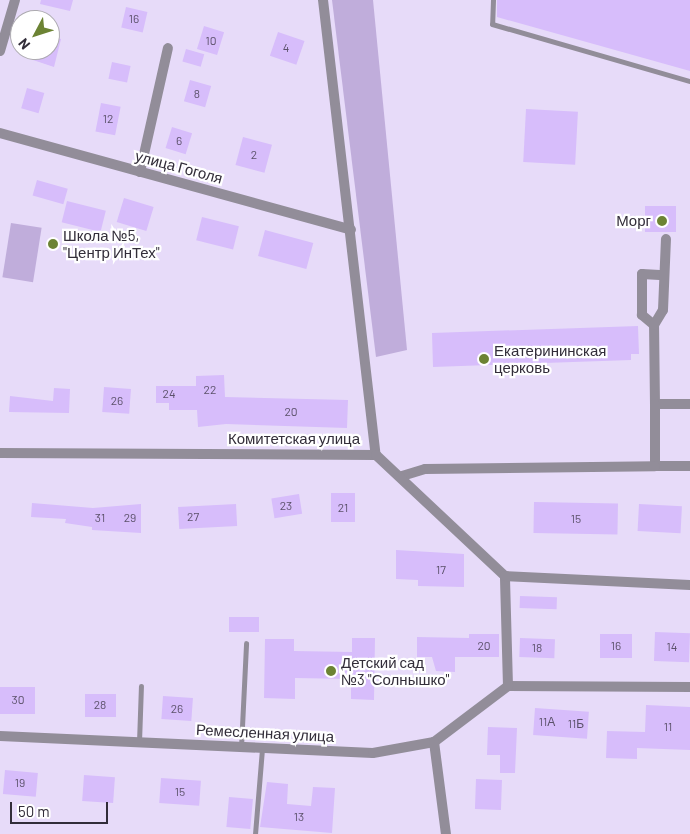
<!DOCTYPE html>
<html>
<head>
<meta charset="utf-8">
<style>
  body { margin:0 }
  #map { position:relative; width:690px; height:834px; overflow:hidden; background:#e7dbf9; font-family:Barlow,sans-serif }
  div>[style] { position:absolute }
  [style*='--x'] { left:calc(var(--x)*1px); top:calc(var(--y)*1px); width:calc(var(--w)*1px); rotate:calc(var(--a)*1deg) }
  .green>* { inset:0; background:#c0addb; transform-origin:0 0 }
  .building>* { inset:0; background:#d7bdfb; transform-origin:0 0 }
  .service>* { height:5px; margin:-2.5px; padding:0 2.5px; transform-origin:2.5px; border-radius:2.5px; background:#928d99 }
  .minor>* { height:10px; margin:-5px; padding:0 5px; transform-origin:5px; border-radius:5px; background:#928d99 }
  .tertiary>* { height:10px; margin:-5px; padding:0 5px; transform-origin:5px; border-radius:5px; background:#928d99 }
  .dots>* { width:14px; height:14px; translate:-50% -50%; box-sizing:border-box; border:2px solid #fff; border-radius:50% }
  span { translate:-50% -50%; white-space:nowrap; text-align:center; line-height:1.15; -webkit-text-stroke:4.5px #fff; paint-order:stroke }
  .number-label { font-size:12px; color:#5b516a }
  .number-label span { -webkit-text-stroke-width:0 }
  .street-label { font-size:15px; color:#322d39 }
  .poi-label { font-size:15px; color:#322d39 }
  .right { translate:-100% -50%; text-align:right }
  .left { translate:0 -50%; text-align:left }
  .north { position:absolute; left:10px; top:10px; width:50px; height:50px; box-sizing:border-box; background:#fff; border:1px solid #adabb0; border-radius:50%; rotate:230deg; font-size:14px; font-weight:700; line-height:20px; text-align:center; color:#322d39 }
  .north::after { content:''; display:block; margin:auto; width:18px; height:22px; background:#6c8334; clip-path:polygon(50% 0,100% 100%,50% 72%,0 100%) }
  .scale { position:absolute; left:10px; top:802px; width:98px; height:22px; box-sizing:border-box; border:2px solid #322d39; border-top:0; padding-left:6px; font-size:15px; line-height:18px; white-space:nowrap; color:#322d39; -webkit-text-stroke:4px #fff; paint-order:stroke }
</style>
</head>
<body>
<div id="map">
  <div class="green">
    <i style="clip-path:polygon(332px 0,373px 0,407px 350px,376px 357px)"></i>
    <i style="left:11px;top:223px;width:31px;height:55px;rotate:9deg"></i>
  </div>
  <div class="building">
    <i style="clip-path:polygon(41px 0,73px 0,70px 11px,40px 4px)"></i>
    <i style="clip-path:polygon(497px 0,690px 0,690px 71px,497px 17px)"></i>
    <i style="left:126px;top:7px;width:22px;height:21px;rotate:13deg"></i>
    <i style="left:204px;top:26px;width:21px;height:24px;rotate:17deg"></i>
    <i style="left:278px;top:32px;width:28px;height:25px;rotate:19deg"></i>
    <i style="clip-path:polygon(50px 36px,61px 39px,54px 67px,33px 60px,36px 50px,50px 50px)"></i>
    <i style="left:186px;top:49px;width:19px;height:13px;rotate:16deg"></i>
    <i style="left:112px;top:62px;width:19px;height:17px;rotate:12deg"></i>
    <i style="left:190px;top:80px;width:22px;height:22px;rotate:16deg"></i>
    <i style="left:27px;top:88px;width:18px;height:21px;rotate:16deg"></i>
    <i style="left:101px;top:103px;width:20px;height:29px;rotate:11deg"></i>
    <i style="left:526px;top:109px;width:52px;height:53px;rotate:3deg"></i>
    <i style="left:172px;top:127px;width:21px;height:22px;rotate:17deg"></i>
    <i style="left:243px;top:137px;width:30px;height:29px;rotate:15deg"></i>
    <i style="left:37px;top:180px;width:32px;height:16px;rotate:16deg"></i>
    <i style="left:124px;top:198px;width:31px;height:25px;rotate:17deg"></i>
    <i style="left:67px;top:201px;width:40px;height:22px;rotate:14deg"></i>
    <i style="left:676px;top:206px;width:26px;height:31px;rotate:90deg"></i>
    <i style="left:202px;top:217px;width:38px;height:24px;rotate:14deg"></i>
    <i style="left:265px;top:230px;width:50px;height:27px;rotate:15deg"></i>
    <i style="clip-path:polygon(638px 326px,639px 354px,631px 354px,631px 360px,433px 367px,432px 333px)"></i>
    <i style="clip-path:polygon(224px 375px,225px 397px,348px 400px,347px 428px,226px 424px,198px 427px,197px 410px,169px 410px,169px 403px,156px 403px,156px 386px,196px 386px,196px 376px)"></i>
    <i style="left:104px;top:387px;width:27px;height:25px;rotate:4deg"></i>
    <i style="clip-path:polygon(54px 388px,70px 389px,69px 413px,9px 412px,10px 396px,53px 401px)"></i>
    <i style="left:331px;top:493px;width:24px;height:29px"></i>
    <i style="left:299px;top:494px;width:20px;height:28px;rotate:81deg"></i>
    <i style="left:534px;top:502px;width:84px;height:31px;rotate:1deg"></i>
    <i style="clip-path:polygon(32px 503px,93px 508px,141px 504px,141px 533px,92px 530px,92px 527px,65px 523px,66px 519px,31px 517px)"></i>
    <i style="left:236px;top:504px;width:22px;height:58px;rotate:87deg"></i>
    <i style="left:639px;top:504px;width:43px;height:27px;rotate:3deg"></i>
    <i style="clip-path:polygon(396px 550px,464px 554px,464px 587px,418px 586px,418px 580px,396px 579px)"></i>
    <i style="left:520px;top:596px;width:37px;height:12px;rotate:2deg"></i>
    <i style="left:259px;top:617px;width:15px;height:30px;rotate:90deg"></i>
    <i style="left:655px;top:632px;width:35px;height:29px;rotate:2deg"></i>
    <i style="clip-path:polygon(469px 634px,499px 634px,499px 657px,455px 657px,455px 672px,436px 671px,432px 657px,417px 657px,417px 637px,469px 638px)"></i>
    <i style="left:600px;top:634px;width:32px;height:24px"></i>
    <i style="clip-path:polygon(352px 638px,375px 638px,374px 700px,351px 699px,351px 679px,295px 678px,295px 699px,264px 698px,265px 639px,294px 639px,294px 651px,352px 652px)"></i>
    <i style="left:520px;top:638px;width:35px;height:19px;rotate:2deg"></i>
    <i style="left:0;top:687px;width:35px;height:27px"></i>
    <i style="left:85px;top:694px;width:31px;height:23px"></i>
    <i style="left:163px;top:696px;width:30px;height:23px;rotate:4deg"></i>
    <i style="clip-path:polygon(646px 705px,690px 707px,690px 750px,637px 748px,637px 759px,606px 758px,607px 731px,645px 732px)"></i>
    <i style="left:535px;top:708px;width:54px;height:27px;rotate:4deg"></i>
    <i style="clip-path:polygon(488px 727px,517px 728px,515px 773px,500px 773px,500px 755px,487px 755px)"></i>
    <i style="left:5px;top:770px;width:33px;height:24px;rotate:5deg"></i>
    <i style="left:84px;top:775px;width:31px;height:26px;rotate:4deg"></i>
    <i style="left:161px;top:778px;width:40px;height:25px;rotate:4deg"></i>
    <i style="left:476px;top:779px;width:26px;height:30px;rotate:2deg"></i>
    <i style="clip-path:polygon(267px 782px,288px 784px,287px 804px,311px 806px,313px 787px,335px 788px,332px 833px,260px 827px)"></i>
    <i style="left:229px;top:797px;width:24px;height:30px;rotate:5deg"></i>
  </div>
  <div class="service">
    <i style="--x:493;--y:0;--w:24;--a:92"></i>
    <i style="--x:492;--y:24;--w:206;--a:16.1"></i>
    <i style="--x:139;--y:742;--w:56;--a:-88"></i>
    <i style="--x:241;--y:747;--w:104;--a:-87.2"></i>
    <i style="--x:255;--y:834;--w:86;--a:-85.3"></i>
  </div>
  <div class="minor">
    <i style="--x:323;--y:0;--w:458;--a:83.4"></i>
    <i style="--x:0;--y:51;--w:53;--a:-73.6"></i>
    <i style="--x:0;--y:133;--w:364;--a:15.4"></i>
    <i style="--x:140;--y:172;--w:127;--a:-77.3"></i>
    <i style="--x:654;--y:325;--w:16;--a:-140"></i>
    <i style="--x:642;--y:315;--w:41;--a:-90"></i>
    <i style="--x:642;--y:274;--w:22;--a:3"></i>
    <i style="--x:655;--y:404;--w:79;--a:-90.7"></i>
    <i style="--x:654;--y:325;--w:17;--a:-59"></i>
    <i style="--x:663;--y:310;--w:71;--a:-87.6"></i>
    <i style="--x:690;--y:404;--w:35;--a:180"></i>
    <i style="--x:655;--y:404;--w:62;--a:90"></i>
    <i style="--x:655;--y:466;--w:35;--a:0"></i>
    <i style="--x:402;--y:476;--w:24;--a:-17"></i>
    <i style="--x:425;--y:469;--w:230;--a:-0.7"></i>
    <i style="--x:508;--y:686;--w:182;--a:0.3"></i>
    <i style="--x:0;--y:736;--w:373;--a:2.6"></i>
    <i style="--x:373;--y:753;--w:62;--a:-10.2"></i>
    <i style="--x:434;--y:742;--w:93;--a:-37.1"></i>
    <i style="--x:508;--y:686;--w:110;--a:-91.6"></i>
    <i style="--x:434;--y:742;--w:93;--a:82.6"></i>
  </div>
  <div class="tertiary">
    <i style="--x:0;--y:453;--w:376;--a:0.3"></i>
    <i style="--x:376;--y:455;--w:177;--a:43.2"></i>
    <i style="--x:505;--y:576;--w:185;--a:2.8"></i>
  </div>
  <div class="dots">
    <i style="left:662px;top:221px;background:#6c8334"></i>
    <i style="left:53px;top:244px;background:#6c8334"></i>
    <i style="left:484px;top:359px;background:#6c8334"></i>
    <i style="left:331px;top:671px;background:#6c8334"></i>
  </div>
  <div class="number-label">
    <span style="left:134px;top:19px">16</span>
    <span style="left:211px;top:41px">10</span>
    <span style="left:286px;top:48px">4</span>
    <span style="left:197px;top:94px">8</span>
    <span style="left:108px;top:119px">12</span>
    <span style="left:179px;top:141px">6</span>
    <span style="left:254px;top:155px">2</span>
    <span style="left:210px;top:390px">22</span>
    <span style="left:169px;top:394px">24</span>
    <span style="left:117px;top:401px">26</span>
    <span style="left:291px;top:412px">20</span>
    <span style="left:286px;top:506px">23</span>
    <span style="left:343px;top:508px">21</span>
    <span style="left:193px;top:517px">27</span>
    <span style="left:100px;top:518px">31</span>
    <span style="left:130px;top:518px">29</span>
    <span style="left:576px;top:519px">15</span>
    <span style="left:441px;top:570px">17</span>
    <span style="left:484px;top:646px">20</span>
    <span style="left:616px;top:646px">16</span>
    <span style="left:672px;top:647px">14</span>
    <span style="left:537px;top:648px">18</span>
    <span style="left:18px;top:700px">30</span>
    <span style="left:100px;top:705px">28</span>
    <span style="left:177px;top:709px">26</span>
    <span style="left:547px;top:722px">11А</span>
    <span style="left:576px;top:724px">11Б</span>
    <span style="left:668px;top:727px">11</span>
    <span style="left:20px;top:783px">19</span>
    <span style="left:180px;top:792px">15</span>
    <span style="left:299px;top:817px">13</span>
  </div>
  <div class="street-label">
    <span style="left:179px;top:167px;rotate:15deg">улица Гоголя</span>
    <span style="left:294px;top:439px">Комитетская улица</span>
    <span style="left:265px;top:733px;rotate:3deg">Ремесленная улица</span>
  </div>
  <div class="poi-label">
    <span class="right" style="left:651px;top:221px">Морг</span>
    <span class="left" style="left:63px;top:244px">Школа №5,<br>"Центр ИнТех"</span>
    <span class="left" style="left:494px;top:359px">Екатерининская<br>церковь</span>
    <span class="left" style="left:341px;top:671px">Детский сад<br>№3 "Солнышко"</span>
  </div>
  <div class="north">N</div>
  <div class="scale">50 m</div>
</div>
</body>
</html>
